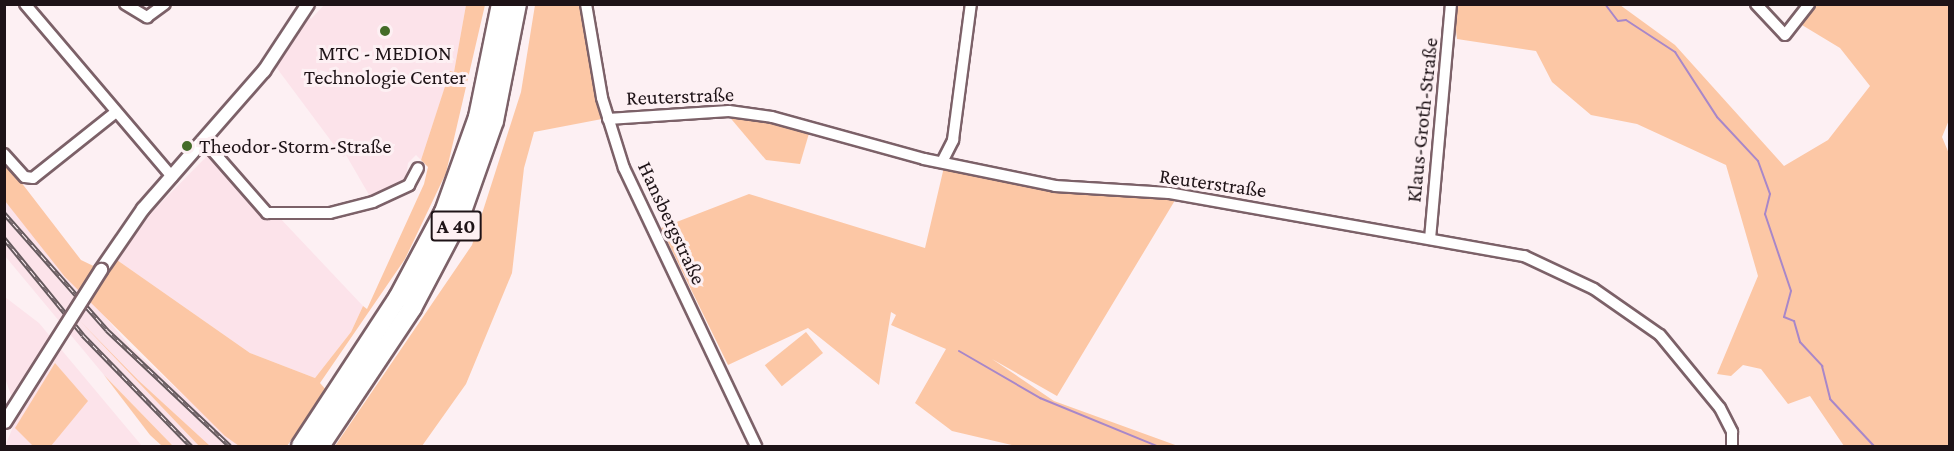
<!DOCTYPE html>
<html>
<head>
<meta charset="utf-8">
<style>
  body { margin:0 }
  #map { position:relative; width:1954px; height:451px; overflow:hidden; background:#fdf0f3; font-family:"Crimson Pro",serif }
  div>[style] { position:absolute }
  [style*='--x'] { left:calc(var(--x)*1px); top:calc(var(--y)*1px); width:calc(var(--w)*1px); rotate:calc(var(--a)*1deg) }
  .built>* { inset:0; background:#fce3ea }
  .green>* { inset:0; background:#fcc7a5; transform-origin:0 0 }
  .stream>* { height:2px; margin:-1px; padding:0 1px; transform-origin:1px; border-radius:1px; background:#a887c9 }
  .roads { filter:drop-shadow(2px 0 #7c6168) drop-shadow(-2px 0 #7c6168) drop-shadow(0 2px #7c6168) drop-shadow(0 -2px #7c6168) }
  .minor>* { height:10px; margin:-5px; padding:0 5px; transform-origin:5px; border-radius:5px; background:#fff }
  .tertiary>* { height:12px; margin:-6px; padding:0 6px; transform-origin:6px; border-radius:6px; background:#fff }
  .motorway>* { height:18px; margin:-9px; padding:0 9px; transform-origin:9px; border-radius:9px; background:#fff }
  .rail>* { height:4.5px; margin-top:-2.25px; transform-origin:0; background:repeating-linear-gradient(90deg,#fdf0f3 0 7px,#65595d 0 14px); box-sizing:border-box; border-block:2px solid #65595d }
  .bridges { filter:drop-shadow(2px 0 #7c6168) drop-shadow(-2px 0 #7c6168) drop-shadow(0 2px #7c6168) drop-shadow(0 -2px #7c6168) }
  .tertiary-bridge>* { height:12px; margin:-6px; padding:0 6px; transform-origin:6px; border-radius:6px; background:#fff }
  .dots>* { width:16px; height:16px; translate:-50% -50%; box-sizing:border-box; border:3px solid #fdf0f3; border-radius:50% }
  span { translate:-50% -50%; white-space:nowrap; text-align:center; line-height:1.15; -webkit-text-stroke:6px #fdf0f3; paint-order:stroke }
  .shield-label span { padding:2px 4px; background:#fdf0f3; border:2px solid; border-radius:4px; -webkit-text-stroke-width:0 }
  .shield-label { font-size:20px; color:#1e1317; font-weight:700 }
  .poi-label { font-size:21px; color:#1e1317 }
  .left { translate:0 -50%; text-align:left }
  .street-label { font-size:21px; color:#1e1317 }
  .frame { position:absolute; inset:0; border:6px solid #1e1317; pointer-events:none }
</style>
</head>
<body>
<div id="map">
  <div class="built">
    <i style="clip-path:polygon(324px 5px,466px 5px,454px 72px,450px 72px,421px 160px,416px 155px,408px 163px,405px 184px,372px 200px,346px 155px,343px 157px,276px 67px,308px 15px,311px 19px)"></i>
    <i style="clip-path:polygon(208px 155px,278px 216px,363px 306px,351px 332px,315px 378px,250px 353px,117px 260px,143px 221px)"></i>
    <i style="clip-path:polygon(5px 201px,131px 347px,239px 446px,173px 446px,104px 375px,5px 256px)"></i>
    <i style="clip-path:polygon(5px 297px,39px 323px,142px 446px,5px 446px,18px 415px,5px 378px)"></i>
  </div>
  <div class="green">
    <i style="clip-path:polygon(466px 5px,485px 5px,446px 173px,405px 259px,320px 383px,327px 391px,287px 446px,239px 446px,225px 436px,65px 277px,5px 201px,4px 160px,81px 260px,108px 273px,117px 260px,250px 353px,315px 378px,351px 332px,363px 306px,367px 309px,424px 184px,428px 167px,421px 160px,450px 71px,454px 72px)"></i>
    <i style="clip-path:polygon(535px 5px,581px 5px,602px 119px,534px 132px,524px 168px,512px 273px,466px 384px,422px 446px,335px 446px,472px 245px,521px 92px)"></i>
    <i style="clip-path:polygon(1453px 5px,1620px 5px,1675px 45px,1784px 166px,1828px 140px,1870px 86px,1840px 48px,1797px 22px,1810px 5px,1949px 5px,1949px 120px,1942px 137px,1950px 156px,1949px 446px,1844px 446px,1810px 396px,1788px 404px,1761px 369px,1743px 365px,1731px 376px,1717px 374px,1758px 276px,1726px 165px,1637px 124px,1591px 115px,1552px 82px,1536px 51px,1457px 39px)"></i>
    <i style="clip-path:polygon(727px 114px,810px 130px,800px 164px,766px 160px)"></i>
    <i style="clip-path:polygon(944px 167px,1054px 189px,1177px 197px,1057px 396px,992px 359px,1054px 401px,1178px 446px,1016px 446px,952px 431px,915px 403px,946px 349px,891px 325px,896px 315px,891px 312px,879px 385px,808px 328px,728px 365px,661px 228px,749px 194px,925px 248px)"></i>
    <i style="clip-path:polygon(80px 321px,138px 380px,210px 446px,199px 446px)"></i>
    <i style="left:806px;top:332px;width:27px;height:53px;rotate:51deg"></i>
    <i style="clip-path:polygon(55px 363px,88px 401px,51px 446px,33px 446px,15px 428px)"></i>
    <i style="clip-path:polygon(104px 375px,173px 446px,162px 446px,150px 435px)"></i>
  </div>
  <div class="stream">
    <i style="--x:1605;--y:4;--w:21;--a:53"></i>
    <i style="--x:1618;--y:21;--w:8;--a:-7"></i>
    <i style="--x:1626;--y:20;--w:59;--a:33.1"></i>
    <i style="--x:1675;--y:52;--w:77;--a:57.1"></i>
    <i style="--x:1717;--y:117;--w:60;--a:47"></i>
    <i style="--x:1758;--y:161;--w:35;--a:70"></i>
    <i style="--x:1770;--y:194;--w:21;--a:104"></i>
    <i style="--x:1765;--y:214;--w:81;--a:71.3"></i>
    <i style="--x:1791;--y:291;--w:27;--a:105"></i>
    <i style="--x:1784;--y:317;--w:11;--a:22"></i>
    <i style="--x:1794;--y:321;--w:22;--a:74"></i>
    <i style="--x:1800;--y:342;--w:33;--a:47"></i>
    <i style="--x:1822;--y:366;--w:34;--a:76"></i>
    <i style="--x:1830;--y:399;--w:64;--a:46.9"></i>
    <i style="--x:959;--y:351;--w:94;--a:30.1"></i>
    <i style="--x:1040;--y:398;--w:126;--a:22.3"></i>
  </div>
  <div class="roads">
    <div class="minor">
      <i style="--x:25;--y:4;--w:227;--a:49.6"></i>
      <i style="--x:125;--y:4;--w:26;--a:31"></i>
      <i style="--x:147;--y:17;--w:22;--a:-36"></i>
      <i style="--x:586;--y:4;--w:95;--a:80.3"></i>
      <i style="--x:602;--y:98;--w:73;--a:72.6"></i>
      <i style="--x:624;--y:168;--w:308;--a:64.6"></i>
      <i style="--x:1756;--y:4;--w:42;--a:46.9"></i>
      <i style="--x:1785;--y:35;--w:39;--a:-52"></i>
      <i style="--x:608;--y:119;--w:121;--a:-3.8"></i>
      <i style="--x:729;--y:111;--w:43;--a:7.9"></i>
      <i style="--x:772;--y:117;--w:158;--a:15.4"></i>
      <i style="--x:924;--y:159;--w:134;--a:11.6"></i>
      <i style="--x:1055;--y:186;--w:114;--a:3.5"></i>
      <i style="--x:1169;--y:193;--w:361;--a:10.1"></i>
      <i style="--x:1524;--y:256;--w:77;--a:25.2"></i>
      <i style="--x:1594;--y:289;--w:80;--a:34.9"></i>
      <i style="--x:1660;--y:335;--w:94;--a:50.6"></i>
      <i style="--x:1720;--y:408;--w:27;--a:63"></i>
      <i style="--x:1732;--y:432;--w:14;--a:90"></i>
      <i style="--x:204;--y:141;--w:96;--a:48.8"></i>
      <i style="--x:267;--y:213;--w:63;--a:0"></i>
      <i style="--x:330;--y:213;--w:44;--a:-14.3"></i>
      <i style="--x:373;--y:202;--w:40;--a:-25"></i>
      <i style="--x:409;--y:185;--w:19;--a:-62"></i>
      <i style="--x:4;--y:154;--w:31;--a:48"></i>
      <i style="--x:25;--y:177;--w:8;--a:7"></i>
      <i style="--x:33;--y:178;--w:106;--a:-38.5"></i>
      <i style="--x:942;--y:162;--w:25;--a:-63"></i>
      <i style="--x:953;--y:140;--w:137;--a:-82.5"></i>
      <i style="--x:1430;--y:239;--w:236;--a:-84.9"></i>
    </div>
    <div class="tertiary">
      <i style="--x:101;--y:270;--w:74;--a:-55.5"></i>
      <i style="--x:143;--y:209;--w:184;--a:-48.8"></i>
      <i style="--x:264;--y:71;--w:80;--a:-56.7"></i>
    </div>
    <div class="motorway">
      <i style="--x:301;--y:446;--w:177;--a:-56.8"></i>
      <i style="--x:398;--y:298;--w:98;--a:-61.9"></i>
      <i style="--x:444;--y:212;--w:101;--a:-70.3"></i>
      <i style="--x:478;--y:117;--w:115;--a:-78.5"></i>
      <i style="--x:320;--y:446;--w:166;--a:-56.3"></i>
      <i style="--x:412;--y:308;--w:103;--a:-62.2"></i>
      <i style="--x:460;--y:217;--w:102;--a:-70.5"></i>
      <i style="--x:494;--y:121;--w:119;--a:-78.9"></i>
    </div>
  </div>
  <div class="rail">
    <i style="--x:4;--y:213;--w:156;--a:48.6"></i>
    <i style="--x:107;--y:330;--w:169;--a:43.3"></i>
    <i style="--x:4;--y:238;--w:125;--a:50.8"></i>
    <i style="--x:83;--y:335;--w:155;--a:45.8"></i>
  </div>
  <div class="bridges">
    <div class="tertiary-bridge">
      <i style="--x:5;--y:422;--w:180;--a:-57.7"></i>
    </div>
  </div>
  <div class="dots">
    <i style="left:385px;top:31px;background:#446c28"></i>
    <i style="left:187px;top:146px;background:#446c28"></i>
  </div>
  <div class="shield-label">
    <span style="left:456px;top:226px">A 40</span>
  </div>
  <div class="poi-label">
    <span style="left:385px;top:65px">MTC - MEDION<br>Technologie Center</span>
    <span class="left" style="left:199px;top:146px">Theodor-Storm-Straße</span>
  </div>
  <div class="street-label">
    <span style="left:680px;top:96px;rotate:-2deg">Reuterstraße</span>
    <span style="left:1422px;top:120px;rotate:-84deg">Klaus-Groth-Straße</span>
    <span style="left:1213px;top:183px;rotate:8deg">Reuterstraße</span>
    <span style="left:672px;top:223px;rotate:65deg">Hansbergstraße</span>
  </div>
  <div class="frame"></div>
</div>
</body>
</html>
